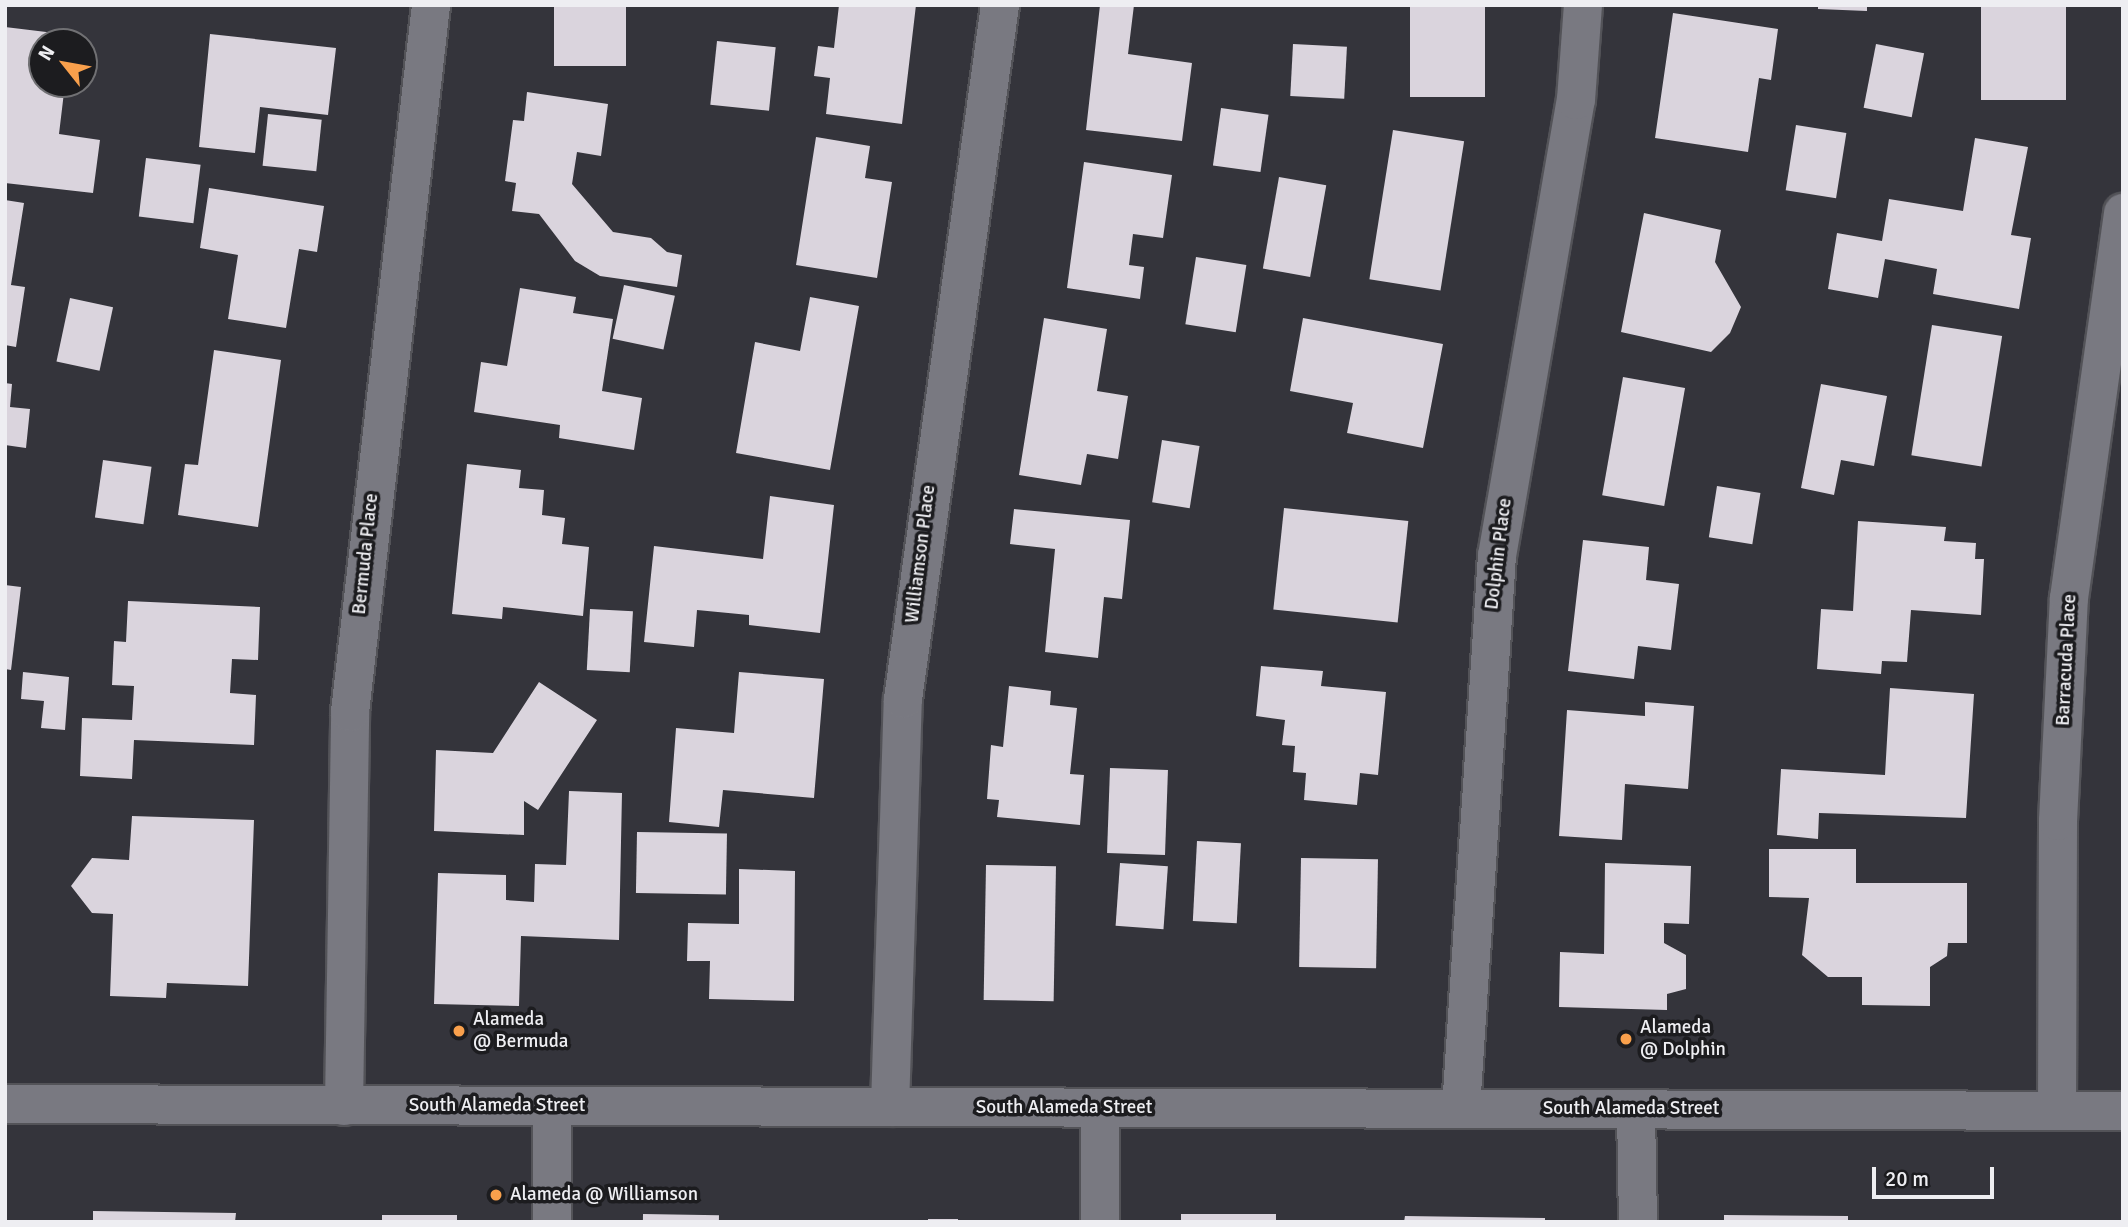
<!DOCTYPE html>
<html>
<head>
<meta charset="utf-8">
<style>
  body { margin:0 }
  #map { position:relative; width:2128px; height:1227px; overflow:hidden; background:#34343b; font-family:Signika,sans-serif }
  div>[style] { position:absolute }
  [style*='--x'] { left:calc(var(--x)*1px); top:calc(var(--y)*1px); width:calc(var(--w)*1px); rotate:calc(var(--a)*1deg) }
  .building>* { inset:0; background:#dad4dd; transform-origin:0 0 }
  .roads { filter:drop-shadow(2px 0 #535358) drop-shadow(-2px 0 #535358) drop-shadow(0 2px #535358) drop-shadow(0 -2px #535358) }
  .minor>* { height:38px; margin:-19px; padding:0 19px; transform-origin:19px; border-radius:19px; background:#797981 }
  .secondary>* { height:38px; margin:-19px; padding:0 19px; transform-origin:19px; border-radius:19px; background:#797981 }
  .dots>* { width:19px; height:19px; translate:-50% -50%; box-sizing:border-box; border:4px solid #1c1c1f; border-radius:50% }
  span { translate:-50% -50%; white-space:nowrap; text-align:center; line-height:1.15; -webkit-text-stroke:7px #1c1c1f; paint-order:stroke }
  .street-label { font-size:19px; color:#eeeef2 }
  .poi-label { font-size:19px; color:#eeeef2 }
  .left { translate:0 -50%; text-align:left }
  .frame { position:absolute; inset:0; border:7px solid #eeeef2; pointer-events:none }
  .north { position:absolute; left:28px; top:28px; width:70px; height:70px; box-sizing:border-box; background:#1c1c1f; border:2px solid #707073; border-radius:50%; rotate:301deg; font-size:19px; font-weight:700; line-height:28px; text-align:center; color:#eeeef2 }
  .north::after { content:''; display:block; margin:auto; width:24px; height:32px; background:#f9a04c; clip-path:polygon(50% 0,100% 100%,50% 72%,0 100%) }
  .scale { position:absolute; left:1872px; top:1167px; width:122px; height:32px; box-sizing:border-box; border:4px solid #eeeef2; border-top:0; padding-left:9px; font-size:21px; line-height:24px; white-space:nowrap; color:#eeeef2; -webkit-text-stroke:5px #1c1c1f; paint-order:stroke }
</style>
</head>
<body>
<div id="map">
  <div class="building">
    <i style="left:554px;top:5px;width:72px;height:61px"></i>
    <i style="clip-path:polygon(839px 5px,916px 5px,902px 124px,826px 114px,830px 78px,814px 76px,818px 46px,834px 48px)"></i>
    <i style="clip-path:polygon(1100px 5px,1134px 5px,1128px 54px,1192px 63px,1182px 141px,1086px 130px)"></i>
    <i style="left:1410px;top:5px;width:75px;height:92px"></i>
    <i style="clip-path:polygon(1818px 5px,1867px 5px,1867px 11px,1818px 9px)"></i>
    <i style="left:1981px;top:5px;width:85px;height:95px"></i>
    <i style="clip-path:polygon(1673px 13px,1778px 29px,1771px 80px,1759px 78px,1748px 152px,1655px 138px)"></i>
    <i style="clip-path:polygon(5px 27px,71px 35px,70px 42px,42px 42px,42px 84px,65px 84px,59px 134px,100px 140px,93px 193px,5px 183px)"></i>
    <i style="clip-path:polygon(210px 34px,336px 48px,328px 115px,260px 107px,255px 153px,199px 147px)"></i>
    <i style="left:717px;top:41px;width:59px;height:64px;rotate:6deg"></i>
    <i style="left:1293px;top:44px;width:54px;height:52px;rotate:3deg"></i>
    <i style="left:1876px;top:44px;width:49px;height:65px;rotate:11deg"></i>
    <i style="clip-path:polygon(527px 92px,608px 104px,601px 156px,577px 152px,572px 184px,613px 232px,651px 238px,667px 252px,682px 255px,677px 287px,600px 276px,575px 261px,539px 214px,512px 211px,516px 183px,505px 181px,513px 120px,524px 121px)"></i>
    <i style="left:1221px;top:108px;width:48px;height:58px;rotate:8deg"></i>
    <i style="left:268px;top:114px;width:54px;height:52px;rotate:6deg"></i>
    <i style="left:1796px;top:125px;width:51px;height:66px;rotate:9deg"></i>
    <i style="left:1393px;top:130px;width:72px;height:151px;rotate:9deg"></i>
    <i style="clip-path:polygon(816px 137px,870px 146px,865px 178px,892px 182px,877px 278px,796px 265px)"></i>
    <i style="clip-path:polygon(1975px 138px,2028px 147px,2011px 235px,2031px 238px,2019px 309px,1933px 294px,1937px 269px,1885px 259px,1878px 298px,1828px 289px,1837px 233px,1882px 241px,1889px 199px,1963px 211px)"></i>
    <i style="left:146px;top:158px;width:55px;height:59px;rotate:7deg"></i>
    <i style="clip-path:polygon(1084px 162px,1172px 175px,1163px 238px,1133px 234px,1129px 265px,1144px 267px,1140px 299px,1067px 288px)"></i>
    <i style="left:1279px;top:177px;width:48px;height:93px;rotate:10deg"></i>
    <i style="clip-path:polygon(209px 188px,324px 206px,317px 252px,299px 249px,286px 328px,228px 319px,238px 255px,200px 248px)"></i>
    <i style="clip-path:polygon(5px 200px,24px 203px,11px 285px,25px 287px,16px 347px,5px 345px)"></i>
    <i style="clip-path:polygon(1644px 213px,1721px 230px,1715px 262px,1741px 307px,1730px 333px,1711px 352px,1621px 332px)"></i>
    <i style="left:1196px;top:257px;width:51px;height:68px;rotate:9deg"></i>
    <i style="left:624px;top:285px;width:52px;height:55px;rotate:12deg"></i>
    <i style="clip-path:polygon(520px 288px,576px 297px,573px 313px,613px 319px,602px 391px,642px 398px,634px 450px,559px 438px,560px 425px,474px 412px,481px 362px,507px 366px)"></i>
    <i style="clip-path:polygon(810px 297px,859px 306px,830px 470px,736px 453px,755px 342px,800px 351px)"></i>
    <i style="left:70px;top:298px;width:44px;height:65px;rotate:12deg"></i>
    <i style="clip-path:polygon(1044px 318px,1107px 329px,1097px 391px,1128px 396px,1118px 459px,1087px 454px,1081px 485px,1019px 475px)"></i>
    <i style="clip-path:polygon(1303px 318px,1443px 344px,1423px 448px,1347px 433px,1353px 403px,1290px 391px)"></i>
    <i style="left:1932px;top:325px;width:71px;height:132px;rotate:9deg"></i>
    <i style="clip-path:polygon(214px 350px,281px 360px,258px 527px,178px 515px,185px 464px,198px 465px)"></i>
    <i style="left:1623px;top:377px;width:63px;height:120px;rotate:10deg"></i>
    <i style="clip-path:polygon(5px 383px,12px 384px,10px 407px,30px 409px,26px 448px,5px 445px)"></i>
    <i style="clip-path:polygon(1821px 384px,1887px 396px,1874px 466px,1841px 460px,1834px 495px,1801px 488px)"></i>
    <i style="left:1162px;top:440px;width:38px;height:63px;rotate:9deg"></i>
    <i style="left:103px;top:460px;width:49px;height:58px;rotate:8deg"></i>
    <i style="clip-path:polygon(467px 464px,521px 470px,519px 488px,544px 490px,542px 515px,565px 518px,562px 544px,589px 547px,583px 616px,503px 607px,502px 619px,452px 614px)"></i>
    <i style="left:1717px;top:486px;width:44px;height:52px;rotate:9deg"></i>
    <i style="clip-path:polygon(770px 496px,834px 505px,820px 633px,749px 625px,749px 615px,697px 610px,694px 647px,644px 642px,654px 546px,763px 559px)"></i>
    <i style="left:1284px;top:508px;width:125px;height:102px;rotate:6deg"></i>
    <i style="clip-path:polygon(1014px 509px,1130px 520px,1122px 599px,1104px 597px,1098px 658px,1045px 652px,1055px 549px,1010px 544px)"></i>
    <i style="clip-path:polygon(1858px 521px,1946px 527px,1944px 541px,1976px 543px,1975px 559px,1984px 559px,1981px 615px,1911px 610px,1907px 662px,1882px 661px,1881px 674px,1817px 669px,1821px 609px,1853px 611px)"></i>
    <i style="clip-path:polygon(1583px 540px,1649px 547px,1646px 580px,1679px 584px,1671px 650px,1638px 646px,1634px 679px,1568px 671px)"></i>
    <i style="clip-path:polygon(5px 585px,21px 587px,11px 670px,5px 669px)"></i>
    <i style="clip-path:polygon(128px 601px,260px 607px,258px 660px,232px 659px,230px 693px,256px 695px,254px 745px,134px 740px,132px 779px,80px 776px,82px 718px,132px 720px,134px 686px,112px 685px,114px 641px,126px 642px)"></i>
    <i style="left:590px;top:609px;width:43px;height:61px;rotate:3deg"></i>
    <i style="clip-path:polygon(1261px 666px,1323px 671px,1321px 686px,1386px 692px,1378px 775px,1360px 773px,1357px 805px,1304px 800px,1306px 773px,1293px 772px,1295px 746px,1282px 745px,1285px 720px,1256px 716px)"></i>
    <i style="clip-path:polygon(23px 672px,69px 677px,65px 730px,41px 728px,44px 701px,21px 699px)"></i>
    <i style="clip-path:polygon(739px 672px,824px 679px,814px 798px,723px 790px,719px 827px,669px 822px,676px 728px,734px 733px)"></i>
    <i style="clip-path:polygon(539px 682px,597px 720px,538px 810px,524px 801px,524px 835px,434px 831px,436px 750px,493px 753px)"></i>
    <i style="clip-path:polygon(1009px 686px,1051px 691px,1050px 705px,1077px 708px,1070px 774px,1084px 775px,1080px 825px,997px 817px,999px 800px,987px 799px,991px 745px,1003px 747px)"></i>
    <i style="clip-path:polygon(1890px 688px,1974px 694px,1966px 818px,1819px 813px,1818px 839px,1777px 835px,1781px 769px,1885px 775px)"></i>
    <i style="clip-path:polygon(1645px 702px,1694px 706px,1688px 789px,1625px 784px,1622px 840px,1559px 836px,1567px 710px,1645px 716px)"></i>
    <i style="left:1110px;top:768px;width:58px;height:85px;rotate:2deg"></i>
    <i style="clip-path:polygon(569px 791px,622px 793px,619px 940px,521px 936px,519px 1006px,434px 1004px,438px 873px,506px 875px,506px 900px,534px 902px,535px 864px,566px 865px)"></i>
    <i style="clip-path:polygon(132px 816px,254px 820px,248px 986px,167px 983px,166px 998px,110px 996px,113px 914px,92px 913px,71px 886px,92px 858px,129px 860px)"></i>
    <i style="left:637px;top:832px;width:90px;height:61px;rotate:1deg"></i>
    <i style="left:1197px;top:841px;width:44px;height:80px;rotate:3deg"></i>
    <i style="clip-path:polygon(1769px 849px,1856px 849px,1856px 883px,1967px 883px,1967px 943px,1948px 943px,1947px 956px,1930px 967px,1930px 1006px,1862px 1005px,1862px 977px,1828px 977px,1802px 955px,1809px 898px,1769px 897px)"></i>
    <i style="left:1301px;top:858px;width:77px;height:109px;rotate:1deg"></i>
    <i style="left:1120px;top:863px;width:48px;height:63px;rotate:4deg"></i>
    <i style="clip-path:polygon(1605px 863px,1691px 866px,1689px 924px,1664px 923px,1664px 943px,1686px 955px,1686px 989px,1667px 994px,1667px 1010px,1559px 1007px,1560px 952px,1604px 954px)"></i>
    <i style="left:986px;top:865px;width:70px;height:135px;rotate:1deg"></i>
    <i style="clip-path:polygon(739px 869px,795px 871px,794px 1001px,709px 999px,710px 961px,687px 961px,688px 923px,739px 924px)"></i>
    <i style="clip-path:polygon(93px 1211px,236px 1213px,235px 1222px,93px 1222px)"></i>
    <i style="left:643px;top:1214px;width:76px;height:8px;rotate:1deg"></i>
    <i style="left:1181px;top:1214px;width:95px;height:8px"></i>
    <i style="left:382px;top:1215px;width:75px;height:7px"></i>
    <i style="clip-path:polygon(1724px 1215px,1848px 1216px,1848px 1222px,1724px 1222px)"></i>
    <i style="clip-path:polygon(1405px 1216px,1545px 1218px,1545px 1222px,1404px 1222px)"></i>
    <i style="left:928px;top:1219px;width:30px;height:3px"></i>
  </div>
  <div class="roads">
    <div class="minor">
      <i style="--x:344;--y:1106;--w:394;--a:-89.1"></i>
      <i style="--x:350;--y:712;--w:712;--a:-83.46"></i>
      <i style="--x:552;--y:1106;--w:116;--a:90"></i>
      <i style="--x:890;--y:1107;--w:408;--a:-88.2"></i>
      <i style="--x:903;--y:699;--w:701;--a:-82.04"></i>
      <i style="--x:1100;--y:1108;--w:114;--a:90"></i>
      <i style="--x:1461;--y:1109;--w:554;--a:-86.28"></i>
      <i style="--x:1497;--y:556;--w:463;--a:-80.2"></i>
      <i style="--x:1576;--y:100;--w:95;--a:-85.8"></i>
      <i style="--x:1636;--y:1109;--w:113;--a:89"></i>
      <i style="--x:2057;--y:1110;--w:289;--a:-89.8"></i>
      <i style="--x:2058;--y:821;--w:223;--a:-87.2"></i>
      <i style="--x:2069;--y:598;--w:389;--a:-82"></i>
    </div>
    <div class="secondary">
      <i style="--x:5;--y:1104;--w:2118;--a:0.19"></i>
    </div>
  </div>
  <div class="dots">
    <i style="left:459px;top:1031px;background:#f9a04c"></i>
    <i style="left:1626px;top:1039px;background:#f9a04c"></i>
    <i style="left:496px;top:1195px;background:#f9a04c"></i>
  </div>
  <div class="street-label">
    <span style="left:366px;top:554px;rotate:-84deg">Bermuda Place</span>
    <span style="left:921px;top:554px;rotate:-83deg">Williamson Place</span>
    <span style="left:1499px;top:554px;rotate:-83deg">Dolphin Place</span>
    <span style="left:2067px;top:660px;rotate:-87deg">Barracuda Place</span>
    <span style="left:497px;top:1106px">South Alameda Street</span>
    <span style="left:1064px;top:1108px">South Alameda Street</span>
    <span style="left:1631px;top:1109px">South Alameda Street</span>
  </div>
  <div class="poi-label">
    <span class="left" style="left:473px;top:1031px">Alameda<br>@ Bermuda</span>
    <span class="left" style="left:1640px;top:1039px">Alameda<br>@ Dolphin</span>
    <span class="left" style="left:510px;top:1195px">Alameda @ Williamson</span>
  </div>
  <div class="frame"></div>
  <div class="north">N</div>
  <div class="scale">20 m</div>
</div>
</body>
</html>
